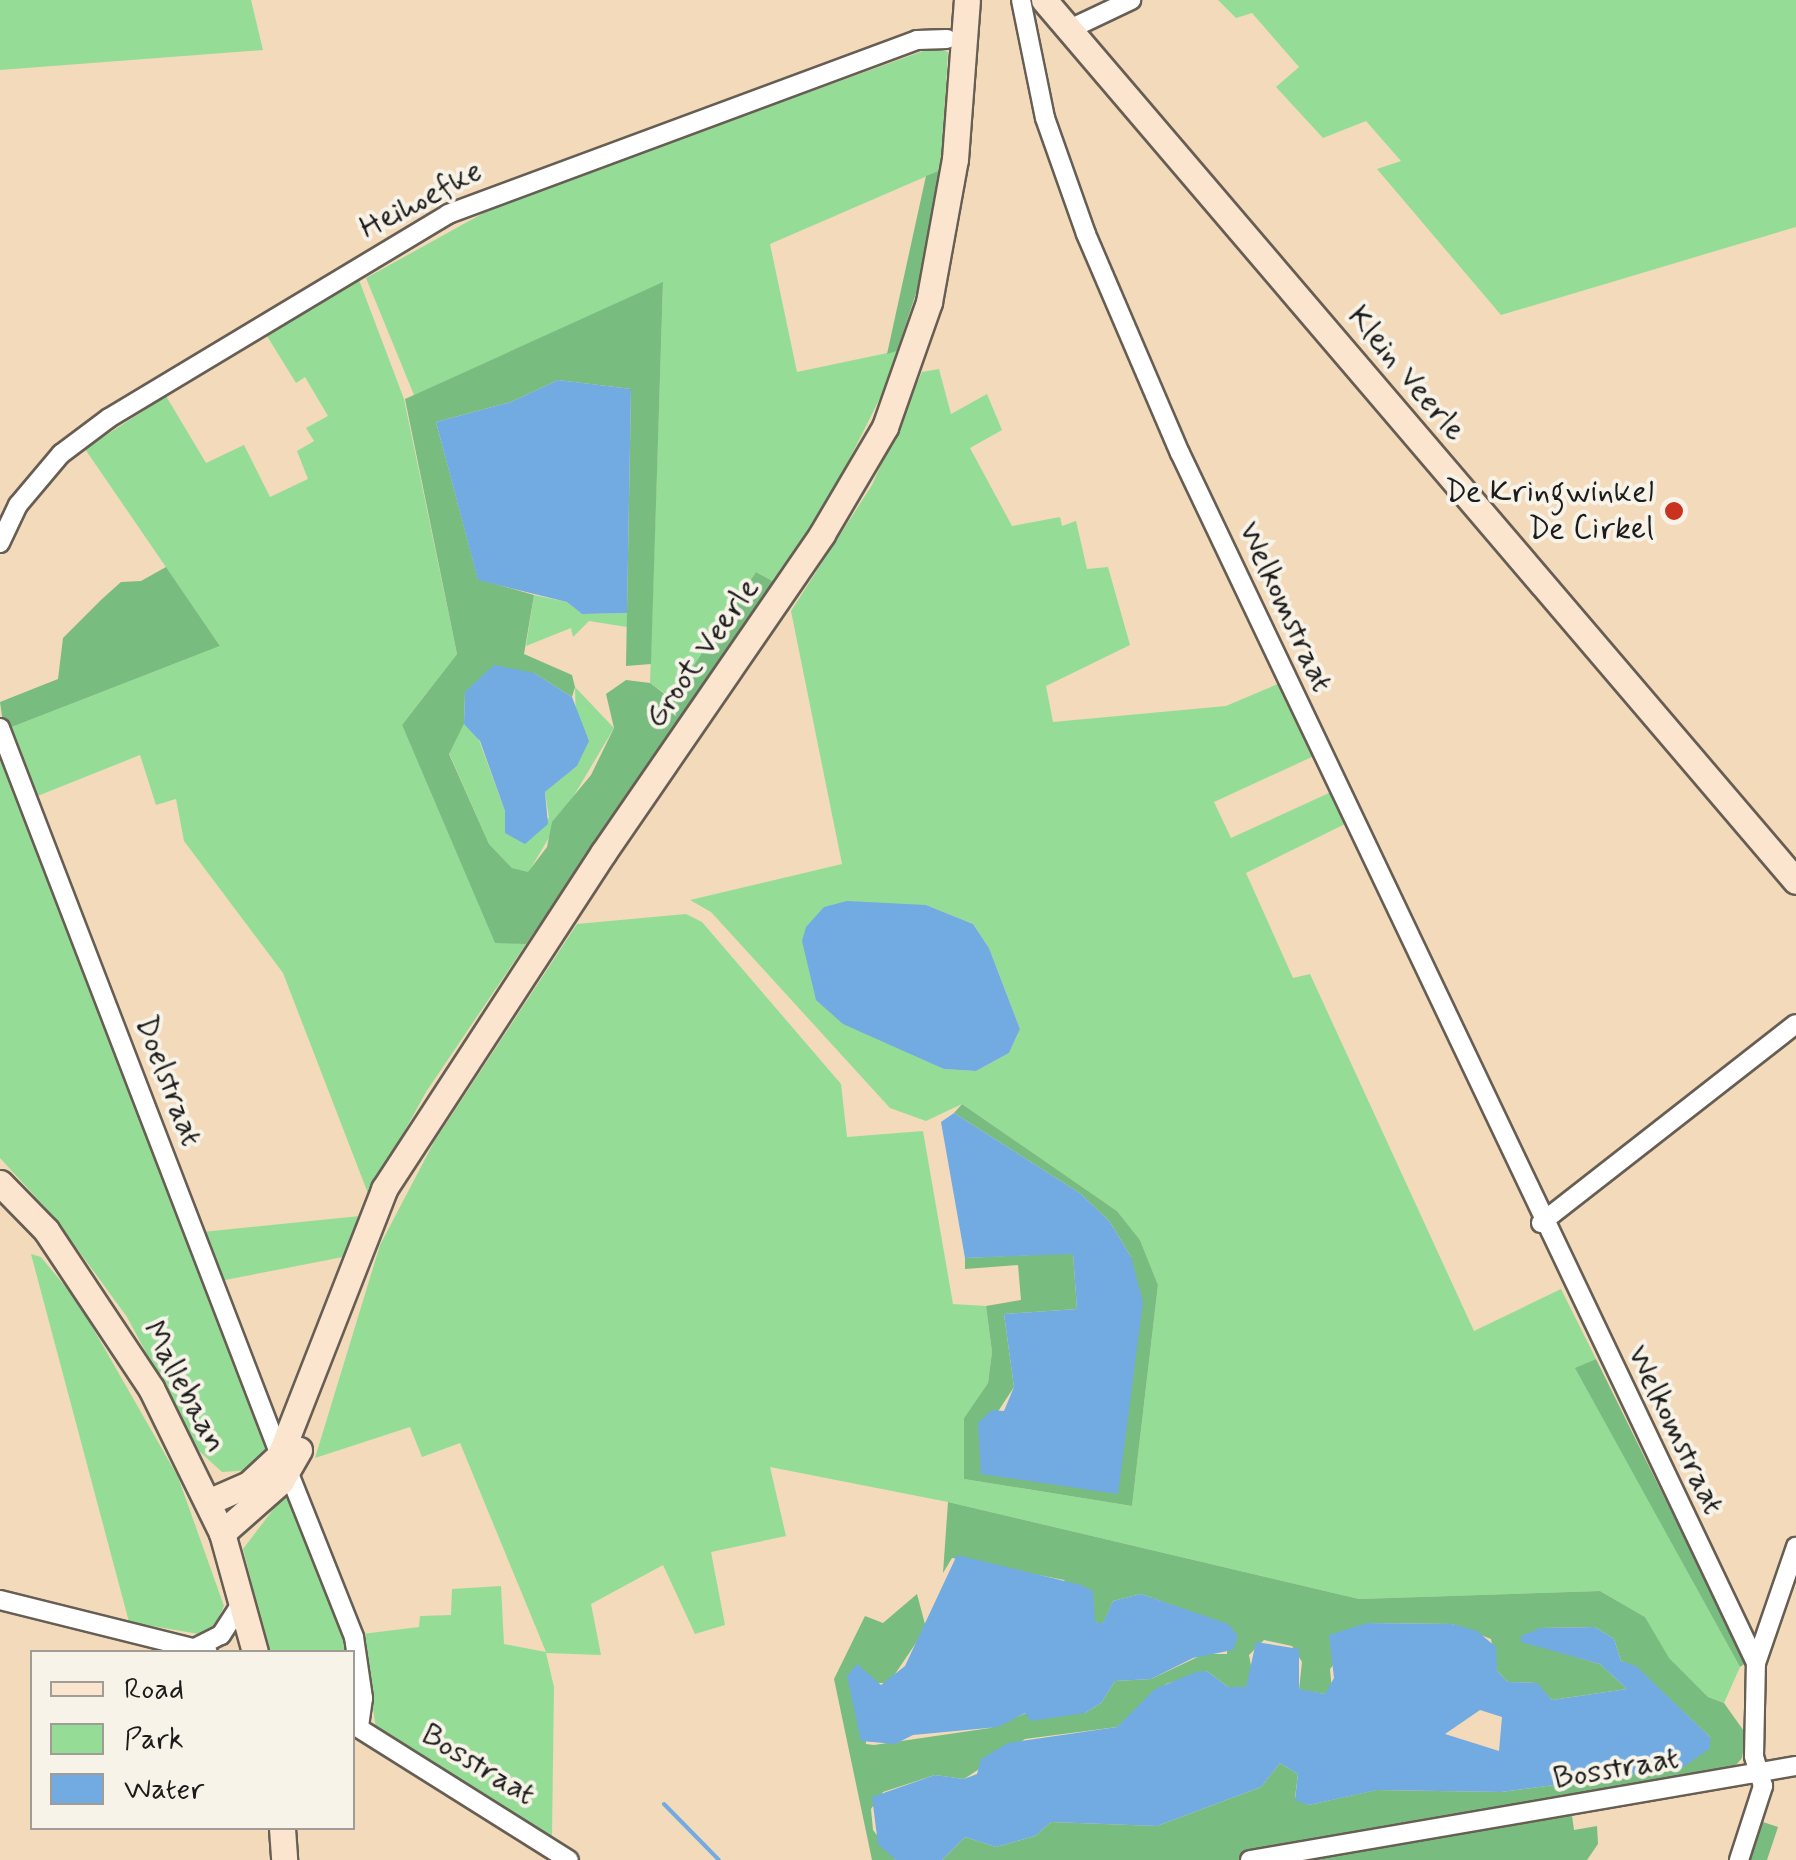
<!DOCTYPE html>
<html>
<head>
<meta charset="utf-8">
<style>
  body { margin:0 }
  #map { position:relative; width:1796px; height:1860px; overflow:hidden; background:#f2dabb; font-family:Mynerve,sans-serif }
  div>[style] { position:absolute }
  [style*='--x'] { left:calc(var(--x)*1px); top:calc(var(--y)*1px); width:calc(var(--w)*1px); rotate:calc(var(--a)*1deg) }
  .green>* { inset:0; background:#95dd97 }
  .forest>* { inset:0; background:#78bc80 }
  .water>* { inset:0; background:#71abe1 }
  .stream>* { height:4px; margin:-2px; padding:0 2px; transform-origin:2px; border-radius:2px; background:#71abe1 }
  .roads { filter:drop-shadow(2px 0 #675e54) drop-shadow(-2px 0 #675e54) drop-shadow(0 2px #675e54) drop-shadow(0 -2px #675e54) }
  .street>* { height:18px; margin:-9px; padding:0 9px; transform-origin:9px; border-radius:9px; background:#fff }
  .secondary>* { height:25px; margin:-12.5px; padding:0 12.5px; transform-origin:12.5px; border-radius:12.5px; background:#fbe5cf }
  .dots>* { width:28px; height:28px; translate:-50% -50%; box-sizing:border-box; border:5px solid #f7f3e8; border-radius:50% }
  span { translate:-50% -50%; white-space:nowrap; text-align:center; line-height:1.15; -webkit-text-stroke:8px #f7f3e8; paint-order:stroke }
  .street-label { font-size:32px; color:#1c1c1c }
  .poi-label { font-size:32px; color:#1c1c1c }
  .right { translate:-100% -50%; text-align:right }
  .legend { position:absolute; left:30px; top:1650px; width:325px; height:180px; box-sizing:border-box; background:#f7f3e8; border:2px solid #9f9d96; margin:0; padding:12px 18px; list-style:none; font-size:30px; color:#1c1c1c }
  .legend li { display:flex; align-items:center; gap:20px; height:50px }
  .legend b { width:50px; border:2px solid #9f9d96 }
</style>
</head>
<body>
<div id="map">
  <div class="green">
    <i style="clip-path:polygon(0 0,251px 0,263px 50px,0 70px)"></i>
    <i style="clip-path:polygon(1218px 0,1796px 0,1796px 227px,1501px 315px,1377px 169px,1401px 161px,1366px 121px,1323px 138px,1276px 87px,1299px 67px,1252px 13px,1236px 18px)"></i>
    <i style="clip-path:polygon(934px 47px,948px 52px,941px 170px,770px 244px,797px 372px,897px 351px,882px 394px,833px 492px,774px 582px,756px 572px,678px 689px,667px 695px,650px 683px,663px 283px,414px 395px,366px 278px,498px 205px)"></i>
    <i style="clip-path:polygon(359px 280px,404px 399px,457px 654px,402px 725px,495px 942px,526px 944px,426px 1092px,369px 1196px,283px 973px,184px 841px,176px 799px,156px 805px,140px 755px,30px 799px,4px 730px,220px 646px,85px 449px,166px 396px,206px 463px,244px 445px,270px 497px,308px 479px,297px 451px,314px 441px,306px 428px,328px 416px,305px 377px,296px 383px,267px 336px)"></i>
    <i style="clip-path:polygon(evenodd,939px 369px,951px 414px,987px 394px,1002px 430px,970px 448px,1012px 526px,1060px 517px,1062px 526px,1076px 521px,1087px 569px,1108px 567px,1130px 645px,1046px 686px,1053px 722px,1226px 706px,1280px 683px,1314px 756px,1214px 802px,1231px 838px,1331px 792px,1345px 824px,1246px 873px,1293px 978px,1310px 974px,1474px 1331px,1561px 1289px,1596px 1359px,1576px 1368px,1740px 1667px,1724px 1703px,1708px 1697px,1668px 1658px,1645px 1617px,1600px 1591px,1359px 1599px,948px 1502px,770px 1467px,786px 1536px,711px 1552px,725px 1625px,695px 1634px,663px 1565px,591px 1604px,601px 1655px,546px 1653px,554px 1687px,552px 1836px,376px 1729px,362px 1634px,419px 1627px,420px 1616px,451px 1615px,452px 1589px,501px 1586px,504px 1644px,546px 1652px,460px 1443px,422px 1457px,410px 1427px,315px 1458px,380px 1245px,434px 1142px,577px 924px,686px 914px,702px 922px,841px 1084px,847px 1137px,923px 1131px,953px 1304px,986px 1306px,992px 1352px,988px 1383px,964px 1418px,964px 1479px,1132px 1506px,1158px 1285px,1140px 1240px,1117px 1211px,962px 1104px,926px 1121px,890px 1108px,711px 912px,690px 900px,842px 864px,791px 611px,872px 485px,922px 372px,939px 369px,926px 905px,973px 924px,989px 948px,1020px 1029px,1009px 1053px,976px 1071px,944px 1069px,878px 1037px,926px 905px)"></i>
    <i style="clip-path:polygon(534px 595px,567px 602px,582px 614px,627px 613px,627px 627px,589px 621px,573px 637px,571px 628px,526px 646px)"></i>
    <i style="clip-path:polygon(575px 687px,614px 728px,528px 873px,512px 868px,489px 844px,449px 753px,464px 724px,476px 732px,505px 811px,505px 833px,549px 818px,545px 792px,577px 766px)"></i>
    <i style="clip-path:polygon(0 752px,268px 1442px,269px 1451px,251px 1470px,222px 1472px,199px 1451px,127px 1317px,54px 1217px,0 1158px)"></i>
    <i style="clip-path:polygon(360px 1216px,343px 1257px,220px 1281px,202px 1232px)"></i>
    <i style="clip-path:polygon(31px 1254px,41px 1257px,78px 1302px,178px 1477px,224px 1606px,210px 1636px,129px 1622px)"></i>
    <i style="clip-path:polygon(288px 1490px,347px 1642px,349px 1652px,269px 1652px,243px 1549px)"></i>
  </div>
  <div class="forest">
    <i style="clip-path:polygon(941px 170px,925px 266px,897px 351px,887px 354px,926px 176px)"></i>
    <i style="clip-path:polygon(663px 282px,651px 664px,626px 666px,631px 389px,558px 380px,511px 402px,436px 422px,478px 579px,534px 595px,524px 654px,572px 675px,575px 687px,572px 697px,534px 673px,465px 692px,464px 724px,449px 754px,489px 844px,512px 868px,528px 872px,547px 847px,552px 822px,591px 775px,614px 728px,606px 694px,626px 680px,650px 683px,666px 695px,678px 689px,756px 572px,774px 582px,526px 944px,495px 943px,402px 725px,457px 654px,405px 399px)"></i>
    <i style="clip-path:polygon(166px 567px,220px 646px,4px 730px,0 702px,58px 679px,63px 638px,102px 599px,121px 582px,141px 581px)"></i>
    <i style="clip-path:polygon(962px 1104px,1117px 1211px,1140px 1240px,1158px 1285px,1132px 1506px,964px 1479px,964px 1418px,988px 1383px,992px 1352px,986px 1306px,1021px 1300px,1018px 1265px,965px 1269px,965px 1258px,1073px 1253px,1077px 1309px,1004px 1314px,1014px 1387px,978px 1442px,1131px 1257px,1110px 1222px,1081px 1194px,954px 1113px)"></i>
    <i style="clip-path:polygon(1596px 1359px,1746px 1663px,1740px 1667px,1575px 1368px)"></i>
    <i style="clip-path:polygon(948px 1502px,1359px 1599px,1600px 1591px,1645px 1617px,1669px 1658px,1708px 1697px,1724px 1703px,1746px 1734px,1742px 1758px,1731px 1771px,1570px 1801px,1574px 1830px,1597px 1826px,1598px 1844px,1587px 1860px,942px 1860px,965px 1837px,996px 1847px,1035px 1836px,1051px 1822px,1157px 1826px,1261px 1787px,1280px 1763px,1298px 1774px,1295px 1797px,1309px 1805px,1376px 1790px,1501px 1792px,1682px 1768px,1710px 1737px,1636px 1667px,1621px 1661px,1614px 1639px,1595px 1627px,1541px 1628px,1521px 1641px,1600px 1664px,1627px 1689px,1552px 1700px,1536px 1683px,1508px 1682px,1497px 1671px,1491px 1639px,1452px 1624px,1367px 1623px,1330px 1669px,1332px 1690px,1325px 1694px,1299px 1690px,1302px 1662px,1292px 1646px,1264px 1640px,1249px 1655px,1253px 1676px,1246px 1687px,1228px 1687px,1207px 1671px,1166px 1684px,1117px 1727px,1025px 1739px,964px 1779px,935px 1775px,883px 1792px,871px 1809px,873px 1830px,896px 1860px,872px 1860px,834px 1679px,865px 1616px,883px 1623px,917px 1594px,926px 1628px,889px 1683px,873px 1683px,861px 1672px,866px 1744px,874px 1745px,990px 1728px,1026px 1713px,1085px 1713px,1101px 1703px,1115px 1681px,1151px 1679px,1204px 1654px,1227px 1654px,1228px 1625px,1141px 1594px,1113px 1601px,1103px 1624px,1094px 1622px,1064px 1580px,952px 1558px,943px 1573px)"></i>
    <i style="clip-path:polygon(1760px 1821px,1778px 1827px,1767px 1860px,1746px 1860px)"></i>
  </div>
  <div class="water">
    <i style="clip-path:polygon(558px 380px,631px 389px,627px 613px,582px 614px,567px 602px,478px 580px,436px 422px,511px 402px)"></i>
    <i style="clip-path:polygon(494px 665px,534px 673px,572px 697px,589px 741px,577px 766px,545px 792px,548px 824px,525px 844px,505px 833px,505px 811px,480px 741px,464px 724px,465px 692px)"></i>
    <i style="clip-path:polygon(847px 901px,926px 905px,973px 924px,989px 948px,1020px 1029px,1009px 1053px,976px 1071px,944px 1069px,843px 1024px,816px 1000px,802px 941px,806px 927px,824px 907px)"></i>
    <i style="clip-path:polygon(954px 1113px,1081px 1194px,1110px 1222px,1131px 1257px,1143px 1302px,1118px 1494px,981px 1474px,978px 1423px,992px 1410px,1004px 1411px,1014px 1387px,1004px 1314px,1077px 1309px,1073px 1254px,965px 1258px,941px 1122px)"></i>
    <i style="clip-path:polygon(957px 1555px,1081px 1585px,1093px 1591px,1095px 1622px,1103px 1623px,1113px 1601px,1141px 1594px,1228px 1624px,1238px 1636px,1233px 1650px,1193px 1658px,1151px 1679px,1115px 1681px,1101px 1703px,1085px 1713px,1031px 1721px,1025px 1713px,998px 1727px,913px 1735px,895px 1744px,861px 1741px,847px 1676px,857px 1664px,881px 1685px,905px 1666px)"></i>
    <i style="clip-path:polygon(evenodd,1367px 1623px,1452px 1624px,1477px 1631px,1496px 1647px,1497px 1671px,1508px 1682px,1537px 1683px,1552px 1700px,1627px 1689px,1600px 1664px,1521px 1642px,1521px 1636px,1541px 1628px,1595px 1627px,1614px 1639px,1621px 1661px,1636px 1666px,1710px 1737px,1710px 1748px,1682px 1768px,1501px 1792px,1377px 1790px,1309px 1805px,1295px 1800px,1298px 1774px,1280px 1763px,1261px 1787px,1157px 1826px,1051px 1822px,1035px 1836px,996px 1847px,965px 1837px,942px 1860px,896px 1860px,878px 1844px,872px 1797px,935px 1775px,964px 1779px,977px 1774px,981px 1759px,1008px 1743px,1117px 1727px,1155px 1689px,1196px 1672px,1207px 1671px,1228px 1687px,1246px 1687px,1256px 1642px,1299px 1649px,1299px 1689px,1325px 1694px,1334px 1678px,1329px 1635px,1367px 1623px,1480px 1710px,1502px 1717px,1499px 1751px,1445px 1734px,1480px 1710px)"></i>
  </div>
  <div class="stream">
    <i style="--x:664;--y:1804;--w:78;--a:45.5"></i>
  </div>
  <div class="roads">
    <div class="street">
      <i style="--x:1021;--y:0;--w:120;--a:78.5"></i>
      <i style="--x:1045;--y:118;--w:123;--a:70.5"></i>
      <i style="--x:1086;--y:234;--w:238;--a:66.8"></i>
      <i style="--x:1180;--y:453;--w:1340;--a:64.54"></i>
      <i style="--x:1070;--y:29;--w:68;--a:-25.4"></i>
      <i style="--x:0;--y:543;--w:42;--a:-64.7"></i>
      <i style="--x:18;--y:505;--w:67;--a:-49.9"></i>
      <i style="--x:61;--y:454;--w:60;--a:-36.9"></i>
      <i style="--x:109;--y:418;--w:396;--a:-31"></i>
      <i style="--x:448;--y:214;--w:500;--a:-20.35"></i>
      <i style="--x:917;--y:40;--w:30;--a:-2"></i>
      <i style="--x:0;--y:728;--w:779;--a:68.94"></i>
      <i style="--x:1541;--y:1223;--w:323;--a:-38"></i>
      <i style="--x:288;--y:1471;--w:179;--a:68.3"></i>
      <i style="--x:354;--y:1637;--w:62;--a:81.6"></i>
      <i style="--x:363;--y:1698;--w:30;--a:98"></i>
      <i style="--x:0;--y:1600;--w:214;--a:14"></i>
      <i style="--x:193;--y:1649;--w:31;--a:-27"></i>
      <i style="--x:221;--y:1635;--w:40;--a:-57.1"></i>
      <i style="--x:352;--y:1724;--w:256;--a:32.1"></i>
      <i style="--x:1250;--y:1860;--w:554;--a:-9.77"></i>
      <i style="--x:1739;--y:1860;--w:78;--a:-72"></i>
      <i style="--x:1763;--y:1786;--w:31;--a:-107"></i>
      <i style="--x:1754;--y:1756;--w:93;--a:-88.8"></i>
      <i style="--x:1756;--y:1663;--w:123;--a:-71"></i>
    </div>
    <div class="secondary">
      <i style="--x:1044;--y:0;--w:1158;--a:49.52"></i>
      <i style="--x:0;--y:1183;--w:66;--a:45.6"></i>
      <i style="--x:46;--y:1230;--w:190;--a:56.4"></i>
      <i style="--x:151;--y:1388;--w:161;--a:63.9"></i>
      <i style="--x:222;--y:1533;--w:123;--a:74.5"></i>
      <i style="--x:208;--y:1502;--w:45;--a:-23.7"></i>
      <i style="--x:249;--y:1484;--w:42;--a:-43.1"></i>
      <i style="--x:280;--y:1455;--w:286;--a:-68.6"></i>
      <i style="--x:384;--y:1189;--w:401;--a:-56.9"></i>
      <i style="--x:603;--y:853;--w:387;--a:-55.5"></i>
      <i style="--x:822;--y:534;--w:124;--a:-59.5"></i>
      <i style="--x:885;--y:427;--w:133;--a:-70.6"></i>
      <i style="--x:929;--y:302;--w:145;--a:-79.7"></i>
      <i style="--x:955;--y:159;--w:159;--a:-85.7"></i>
      <i style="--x:222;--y:1533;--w:79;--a:-41.4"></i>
      <i style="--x:281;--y:1481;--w:36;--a:-60"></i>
      <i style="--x:282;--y:1828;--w:32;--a:86"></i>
    </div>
  </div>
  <div class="dots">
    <i style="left:1674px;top:511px;background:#c8321e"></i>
  </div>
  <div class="street-label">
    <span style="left:421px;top:200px;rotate:-28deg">Heihoefke</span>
    <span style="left:1406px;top:374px;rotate:50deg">Klein Veerle</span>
    <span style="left:1285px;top:607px;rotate:65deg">Welkomstraat</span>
    <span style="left:702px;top:653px;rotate:-55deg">Groot Veerle</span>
    <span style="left:168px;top:1081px;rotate:69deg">Doelstraat</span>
    <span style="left:184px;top:1387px;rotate:62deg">Mallebaan</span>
    <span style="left:1675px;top:1430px;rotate:64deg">Welkomstraat</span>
    <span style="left:478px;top:1765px;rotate:31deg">Bosstraat</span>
    <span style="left:1616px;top:1769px;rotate:-10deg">Bosstraat</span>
  </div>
  <div class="poi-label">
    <span class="right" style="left:1654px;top:511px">De Kringwinkel<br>De Cirkel</span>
  </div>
  <ul class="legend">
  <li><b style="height:12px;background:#fbe5cf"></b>Road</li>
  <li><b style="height:28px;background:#95dd97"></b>Park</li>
  <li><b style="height:28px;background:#71abe1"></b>Water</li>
  </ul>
</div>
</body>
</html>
